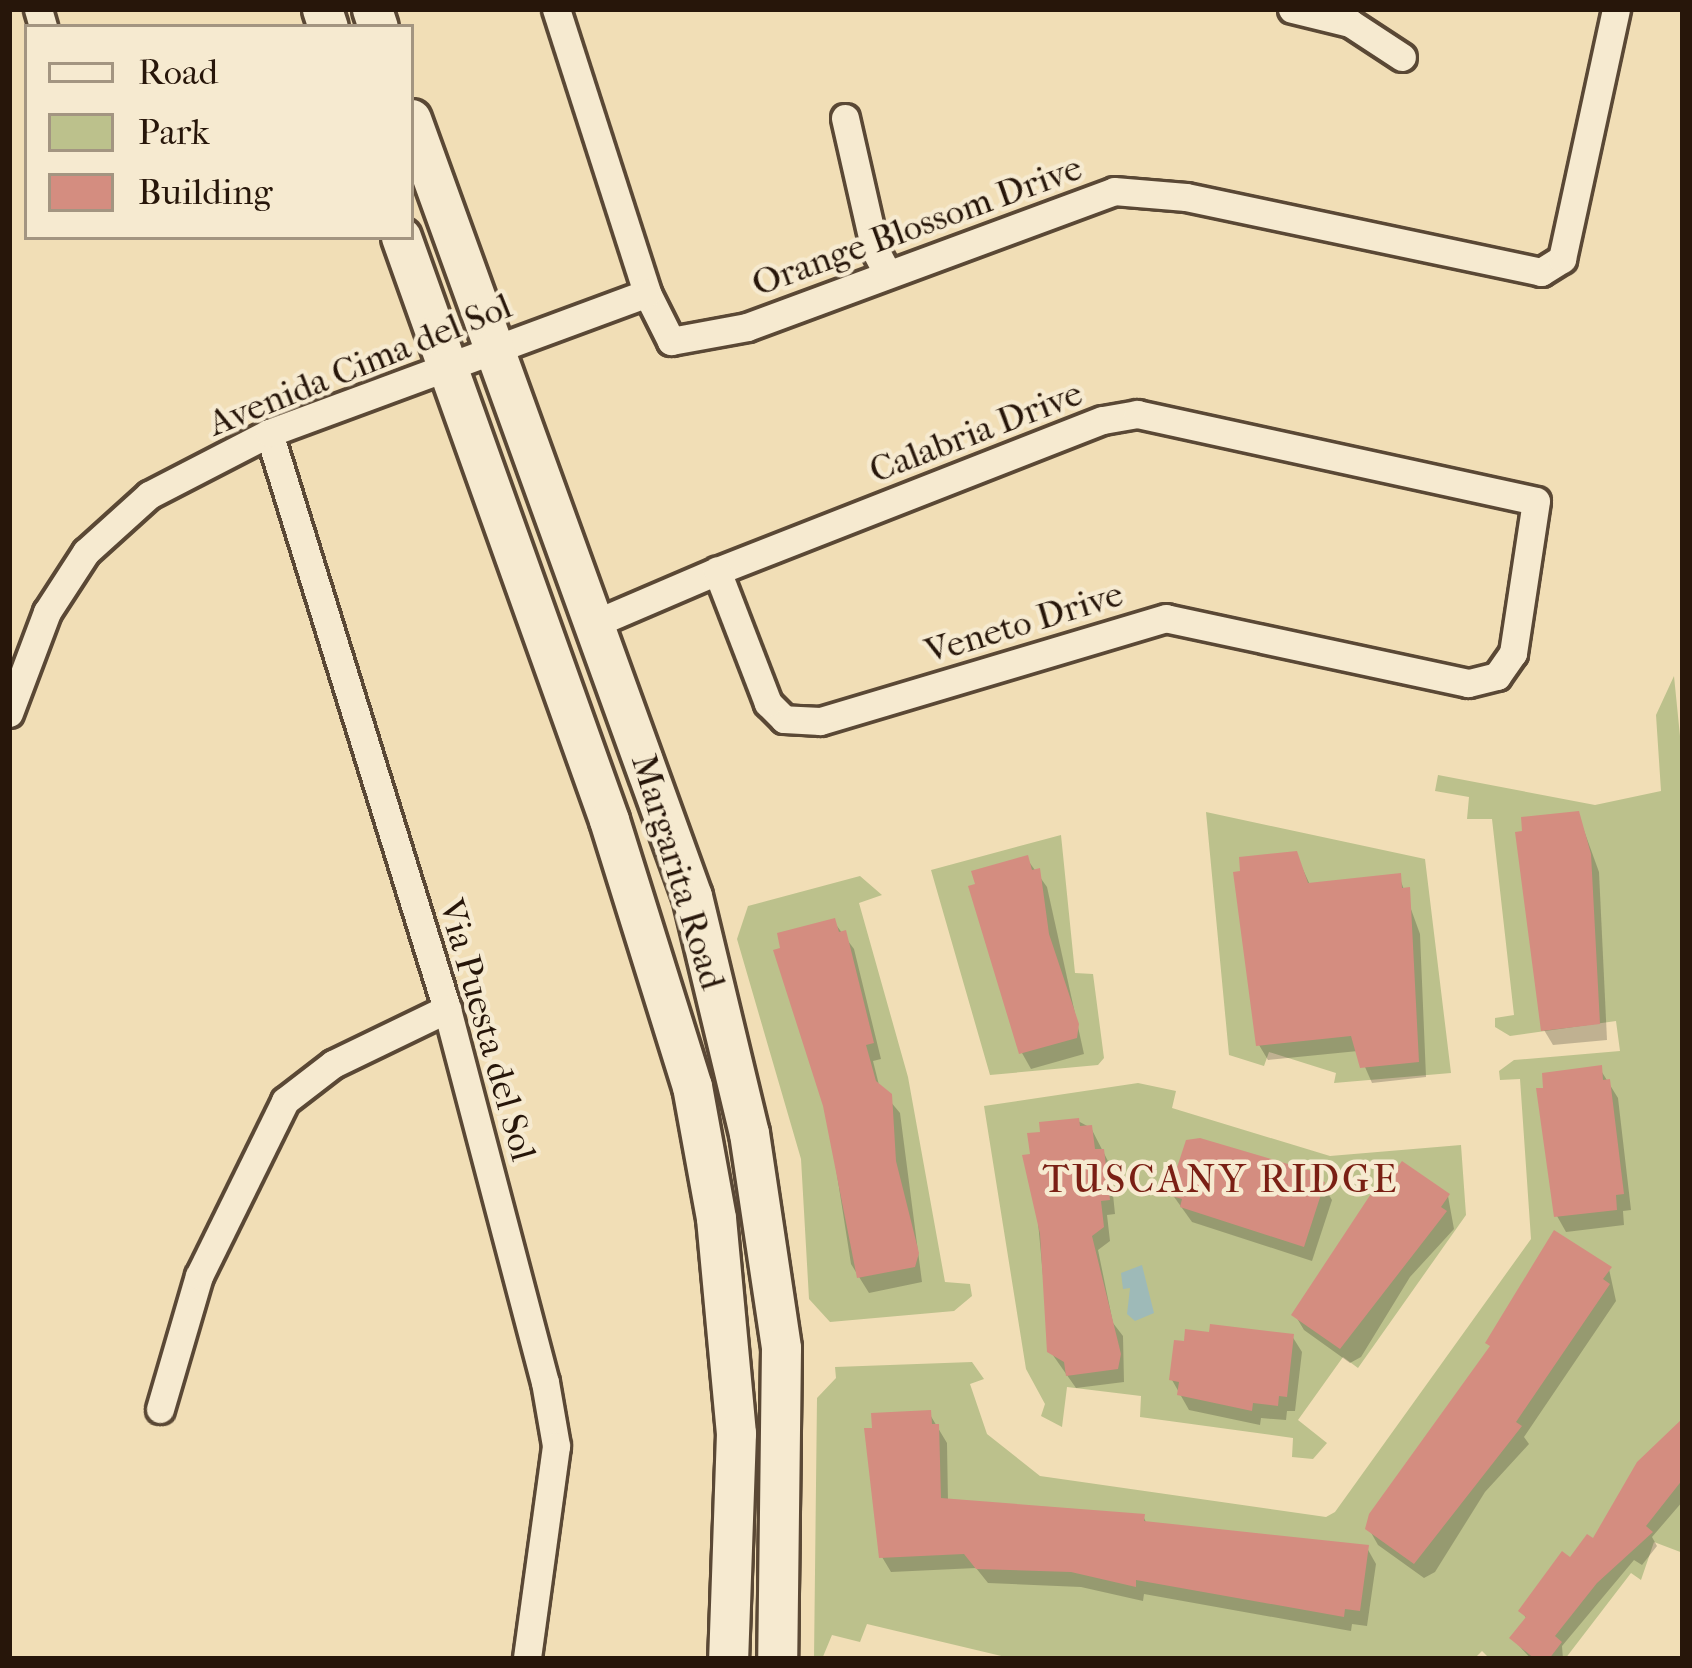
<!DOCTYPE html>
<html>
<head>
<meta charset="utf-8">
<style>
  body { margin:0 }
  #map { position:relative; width:1692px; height:1668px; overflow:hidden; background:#f1deb6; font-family:"IM FELL French Canon",serif }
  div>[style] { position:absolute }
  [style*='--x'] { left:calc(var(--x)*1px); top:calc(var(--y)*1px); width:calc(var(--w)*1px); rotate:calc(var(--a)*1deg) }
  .green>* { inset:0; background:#bcc18c }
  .water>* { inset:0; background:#9ebab8 }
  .shadow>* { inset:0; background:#0003 }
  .building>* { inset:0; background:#d48d80 }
  .roads { filter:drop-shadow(3px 0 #5a4835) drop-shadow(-3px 0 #5a4835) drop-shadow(0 3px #5a4835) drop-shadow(0 -3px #5a4835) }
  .minor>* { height:27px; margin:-13.5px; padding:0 13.5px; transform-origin:13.5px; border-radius:13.5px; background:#f6ead0 }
  .secondary>* { height:39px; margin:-19.5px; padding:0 19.5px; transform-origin:19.5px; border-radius:19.5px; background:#f6ead0 }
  span { translate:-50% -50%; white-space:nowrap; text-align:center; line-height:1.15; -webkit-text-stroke:9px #f6ead0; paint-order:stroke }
  .street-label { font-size:36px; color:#27160a }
  .neighbourhood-label { font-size:39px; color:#7a1f14; letter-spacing:3px }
  .frame { position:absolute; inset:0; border:12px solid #27160a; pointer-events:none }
  .legend { position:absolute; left:24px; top:24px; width:390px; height:216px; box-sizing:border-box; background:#f6ead0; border:3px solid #a39581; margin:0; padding:15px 21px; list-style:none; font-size:36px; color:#27160a }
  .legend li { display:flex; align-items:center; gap:24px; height:60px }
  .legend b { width:60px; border:3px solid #a39581 }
</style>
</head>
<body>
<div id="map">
  <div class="green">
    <i style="clip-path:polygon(1674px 676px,1683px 766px,1683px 1553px,1654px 1542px,1641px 1580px,1631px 1573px,1565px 1659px,1490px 1659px,1482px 1651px,1474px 1659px,1014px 1659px,867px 1624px,860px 1642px,832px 1635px,822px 1659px,814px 1659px,817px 1398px,836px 1378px,835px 1367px,972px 1362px,984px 1379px,970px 1384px,987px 1434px,1040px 1476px,1326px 1517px,1335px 1512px,1531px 1239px,1520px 1079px,1500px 1080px,1499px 1071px,1514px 1060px,1620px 1051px,1616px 1021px,1510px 1036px,1495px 1027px,1495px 1018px,1514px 1015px,1492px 819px,1467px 819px,1469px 797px,1435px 791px,1438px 775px,1595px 805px,1661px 791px,1656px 715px)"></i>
    <i style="clip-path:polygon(1206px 812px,1425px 859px,1451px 1073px,1334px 1083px,1336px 1073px,1269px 1052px,1264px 1066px,1229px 1055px)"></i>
    <i style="clip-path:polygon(1061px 835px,1075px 973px,1093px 974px,1104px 1058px,1098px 1065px,990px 1075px,931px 870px)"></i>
    <i style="clip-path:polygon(860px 876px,882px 895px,859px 903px,908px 1077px,945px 1282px,970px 1284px,972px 1296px,954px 1311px,830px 1322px,809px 1299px,801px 1159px,737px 939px,748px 906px)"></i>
    <i style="clip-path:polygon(1138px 1083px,1176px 1091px,1172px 1108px,1330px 1156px,1461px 1145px,1466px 1215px,1358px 1368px,1343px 1357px,1298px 1420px,1327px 1443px,1313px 1459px,1292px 1457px,1293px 1438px,1140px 1417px,1141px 1396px,1067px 1387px,1062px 1427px,1041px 1416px,1045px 1404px,1026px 1369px,984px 1106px)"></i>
  </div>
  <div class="water">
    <i style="clip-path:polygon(1142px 1265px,1154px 1313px,1135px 1321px,1127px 1314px,1130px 1288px,1123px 1289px,1121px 1273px)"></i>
  </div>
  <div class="shadow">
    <i style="clip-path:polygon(1578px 814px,1599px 872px,1607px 1040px,1553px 1045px,1544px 1030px)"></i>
    <i style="clip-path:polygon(1296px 854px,1310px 885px,1399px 876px,1420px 934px,1426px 1077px,1372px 1083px,1358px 1051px,1268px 1060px,1259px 1045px)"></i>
    <i style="clip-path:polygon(1027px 859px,1047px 887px,1084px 1054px,1031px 1069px,1022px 1053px)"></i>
    <i style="clip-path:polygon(834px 922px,854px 949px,881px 1059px,873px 1061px,880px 1089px,900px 1113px,922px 1282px,869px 1293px,851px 1264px,826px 1105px)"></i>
    <i style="clip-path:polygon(1600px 1069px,1618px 1098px,1631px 1210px,1623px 1211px,1624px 1225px,1566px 1232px,1557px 1216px)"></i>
    <i style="clip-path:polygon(1078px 1121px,1091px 1128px,1110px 1165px,1115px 1214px,1107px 1215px,1110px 1241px,1098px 1250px,1113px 1323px,1123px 1336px,1124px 1382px,1076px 1388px,1050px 1351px,1030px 1136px)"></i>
    <i style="clip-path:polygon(1322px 1184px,1332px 1200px,1312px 1261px,1192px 1222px,1172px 1194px)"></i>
    <i style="clip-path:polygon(1448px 1196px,1454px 1229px,1410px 1277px,1361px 1357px,1350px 1363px,1304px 1330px,1295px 1315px)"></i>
    <i style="clip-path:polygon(1609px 1269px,1616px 1301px,1524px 1437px,1529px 1444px,1485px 1492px,1435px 1572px,1424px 1578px,1378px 1545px,1369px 1529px)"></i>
    <i style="clip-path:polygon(1292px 1336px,1302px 1352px,1295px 1411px,1287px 1411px,1286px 1420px,1261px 1418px,1260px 1425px,1189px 1410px,1172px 1380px)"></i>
    <i style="clip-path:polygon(929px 1413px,947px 1443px,948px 1502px,1143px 1516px,1147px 1524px,1367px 1548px,1376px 1564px,1367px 1626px,1352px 1624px,1351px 1631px,1144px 1594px,1143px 1601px,1081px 1587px,988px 1583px,976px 1568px,891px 1572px,882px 1557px)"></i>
    <i style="clip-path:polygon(1683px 1432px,1683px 1501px,1652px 1537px,1657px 1546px,1642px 1565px,1634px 1560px,1562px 1646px,1563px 1659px,1531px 1659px,1513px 1639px,1527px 1620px,1522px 1611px,1594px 1543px)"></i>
  </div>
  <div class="building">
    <i style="clip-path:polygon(1579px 811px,1591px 854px,1600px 1024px,1541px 1031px,1515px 832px,1522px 831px,1521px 817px)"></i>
    <i style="clip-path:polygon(1297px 851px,1308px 883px,1401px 873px,1402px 888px,1410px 887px,1419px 1062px,1360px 1068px,1351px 1036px,1256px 1046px,1233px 872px,1240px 871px,1239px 857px)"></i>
    <i style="clip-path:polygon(1028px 855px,1032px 870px,1040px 868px,1049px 934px,1079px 1024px,1077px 1038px,1019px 1054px,968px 886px,975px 884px,971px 871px)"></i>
    <i style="clip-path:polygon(835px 918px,839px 932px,846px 930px,874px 1043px,866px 1045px,876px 1081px,892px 1094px,896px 1161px,919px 1253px,915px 1267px,857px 1278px,823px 1106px,773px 950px,780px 948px,777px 933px)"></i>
    <i style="clip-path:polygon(1602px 1065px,1603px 1080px,1610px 1079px,1624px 1194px,1616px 1195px,1617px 1210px,1554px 1217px,1536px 1088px,1543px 1088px,1542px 1073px)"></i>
    <i style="clip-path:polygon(1079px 1118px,1080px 1126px,1092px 1125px,1095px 1149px,1104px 1149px,1110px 1200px,1101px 1201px,1104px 1227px,1092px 1236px,1121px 1354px,1118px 1369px,1066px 1376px,1064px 1362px,1047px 1352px,1040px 1234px,1022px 1155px,1030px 1154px,1027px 1133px,1040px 1132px,1039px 1122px)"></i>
    <i style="clip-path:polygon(1200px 1138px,1312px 1171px,1310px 1178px,1325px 1182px,1304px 1247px,1180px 1207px,1182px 1199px,1168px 1195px,1186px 1140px)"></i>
    <i style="clip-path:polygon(1402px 1161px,1450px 1194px,1441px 1207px,1447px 1211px,1340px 1349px,1291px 1315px,1388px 1168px,1394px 1172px)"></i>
    <i style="clip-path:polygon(1554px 1230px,1612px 1267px,1603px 1279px,1610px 1284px,1516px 1422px,1522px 1426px,1414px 1564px,1365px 1529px,1369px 1514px,1490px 1346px,1485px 1343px)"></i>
    <i style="clip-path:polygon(1210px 1324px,1294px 1334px,1287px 1397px,1279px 1396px,1278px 1406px,1253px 1403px,1252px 1411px,1177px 1395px,1179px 1382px,1169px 1380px,1174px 1340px,1184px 1341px,1185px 1329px,1209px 1332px)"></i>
    <i style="clip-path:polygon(931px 1410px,932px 1424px,939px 1424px,941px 1498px,1145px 1514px,1144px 1521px,1369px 1545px,1360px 1611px,1345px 1609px,1344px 1617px,1136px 1580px,1136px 1587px,1071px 1572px,976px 1569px,964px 1554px,879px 1558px,864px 1428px,872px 1428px,871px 1413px)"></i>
    <i style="clip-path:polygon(1683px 1418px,1683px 1479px,1646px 1526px,1653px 1532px,1597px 1583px,1555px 1636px,1562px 1642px,1549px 1659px,1535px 1659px,1509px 1638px,1526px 1617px,1518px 1611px,1562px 1551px,1570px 1557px,1587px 1534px,1593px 1538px,1637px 1462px)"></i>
  </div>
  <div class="roads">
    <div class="minor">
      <i style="--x:38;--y:9;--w:19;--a:74"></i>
      <i style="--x:556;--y:9;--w:298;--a:72.2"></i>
      <i style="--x:647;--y:293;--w:54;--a:63.4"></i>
      <i style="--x:671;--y:341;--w:77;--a:-10.4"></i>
      <i style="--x:747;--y:327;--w:391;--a:-20.3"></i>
      <i style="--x:1114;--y:191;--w:72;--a:4.8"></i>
      <i style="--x:1186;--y:197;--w:363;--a:11.9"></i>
      <i style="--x:1541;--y:272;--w:25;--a:-32"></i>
      <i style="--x:1562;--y:259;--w:256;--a:-77.8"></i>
      <i style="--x:1292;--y:9;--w:60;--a:13.6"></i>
      <i style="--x:1350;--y:23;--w:62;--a:33.2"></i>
      <i style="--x:845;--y:118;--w:135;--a:77.2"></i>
      <i style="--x:875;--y:250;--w:27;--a:62"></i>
      <i style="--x:269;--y:433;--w:603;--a:72.83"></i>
      <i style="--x:447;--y:1009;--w:386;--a:75.3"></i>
      <i style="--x:545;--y:1382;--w:65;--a:80.2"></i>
      <i style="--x:556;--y:1446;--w:215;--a:97.8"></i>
      <i style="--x:598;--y:622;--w:129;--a:-23.2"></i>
      <i style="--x:717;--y:571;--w:414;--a:-21.4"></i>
      <i style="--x:1103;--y:420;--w:35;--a:-10"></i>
      <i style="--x:1137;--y:414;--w:408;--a:12.3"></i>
      <i style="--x:1536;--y:501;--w:154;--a:98.6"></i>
      <i style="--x:1513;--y:653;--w:28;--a:125"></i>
      <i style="--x:1497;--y:676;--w:30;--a:166"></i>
      <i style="--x:1468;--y:683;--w:309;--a:-167.9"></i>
      <i style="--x:1166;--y:618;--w:361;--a:163.4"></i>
      <i style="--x:820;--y:721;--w:36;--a:-177"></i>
      <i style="--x:784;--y:719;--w:23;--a:-135"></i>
      <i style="--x:768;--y:703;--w:142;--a:-111.1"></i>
      <i style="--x:9;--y:713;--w:108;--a:-69.4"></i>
      <i style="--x:47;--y:612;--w:72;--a:-57"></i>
      <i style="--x:86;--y:552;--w:85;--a:-42.1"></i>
      <i style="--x:149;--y:495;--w:135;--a:-27.3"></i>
      <i style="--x:269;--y:433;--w:403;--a:-20.3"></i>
      <i style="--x:160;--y:1409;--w:139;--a:-73.7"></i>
      <i style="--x:199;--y:1276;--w:195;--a:-63.8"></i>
      <i style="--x:285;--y:1101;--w:61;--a:-37.6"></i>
      <i style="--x:333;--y:1064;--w:127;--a:-25.8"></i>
    </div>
    <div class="secondary">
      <i style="--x:322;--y:9;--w:19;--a:72"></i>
      <i style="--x:372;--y:9;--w:19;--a:72"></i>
      <i style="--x:411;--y:119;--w:826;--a:70.12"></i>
      <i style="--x:692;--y:896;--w:244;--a:76.5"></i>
      <i style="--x:749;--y:1133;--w:217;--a:81.5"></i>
      <i style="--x:781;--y:1348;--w:311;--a:90.7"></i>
      <i style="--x:401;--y:237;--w:619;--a:70.36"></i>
      <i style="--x:609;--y:820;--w:279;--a:72.7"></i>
      <i style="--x:692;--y:1086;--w:134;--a:79.7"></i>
      <i style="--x:716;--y:1218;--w:216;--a:84.7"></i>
      <i style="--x:736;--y:1433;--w:226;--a:92"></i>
    </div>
  </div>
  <div class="street-label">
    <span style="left:917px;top:226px;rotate:-20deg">Orange Blossom Drive</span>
    <span style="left:360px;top:365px;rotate:-22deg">Avenida Cima del Sol</span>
    <span style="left:976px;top:432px;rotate:-21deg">Calabria Drive</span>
    <span style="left:1024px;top:623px;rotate:-17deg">Veneto Drive</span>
    <span style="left:678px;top:872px;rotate:73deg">Margarita Road</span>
    <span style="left:487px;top:1030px;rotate:74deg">Via Puesta del Sol</span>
  </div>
  <div class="neighbourhood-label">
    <span style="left:1221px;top:1179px">TUSCANY RIDGE</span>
  </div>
  <div class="frame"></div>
  <ul class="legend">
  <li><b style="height:15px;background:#f6ead0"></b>Road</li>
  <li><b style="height:33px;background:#bcc18c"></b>Park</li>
  <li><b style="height:33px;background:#d48d80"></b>Building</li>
  </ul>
</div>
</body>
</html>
